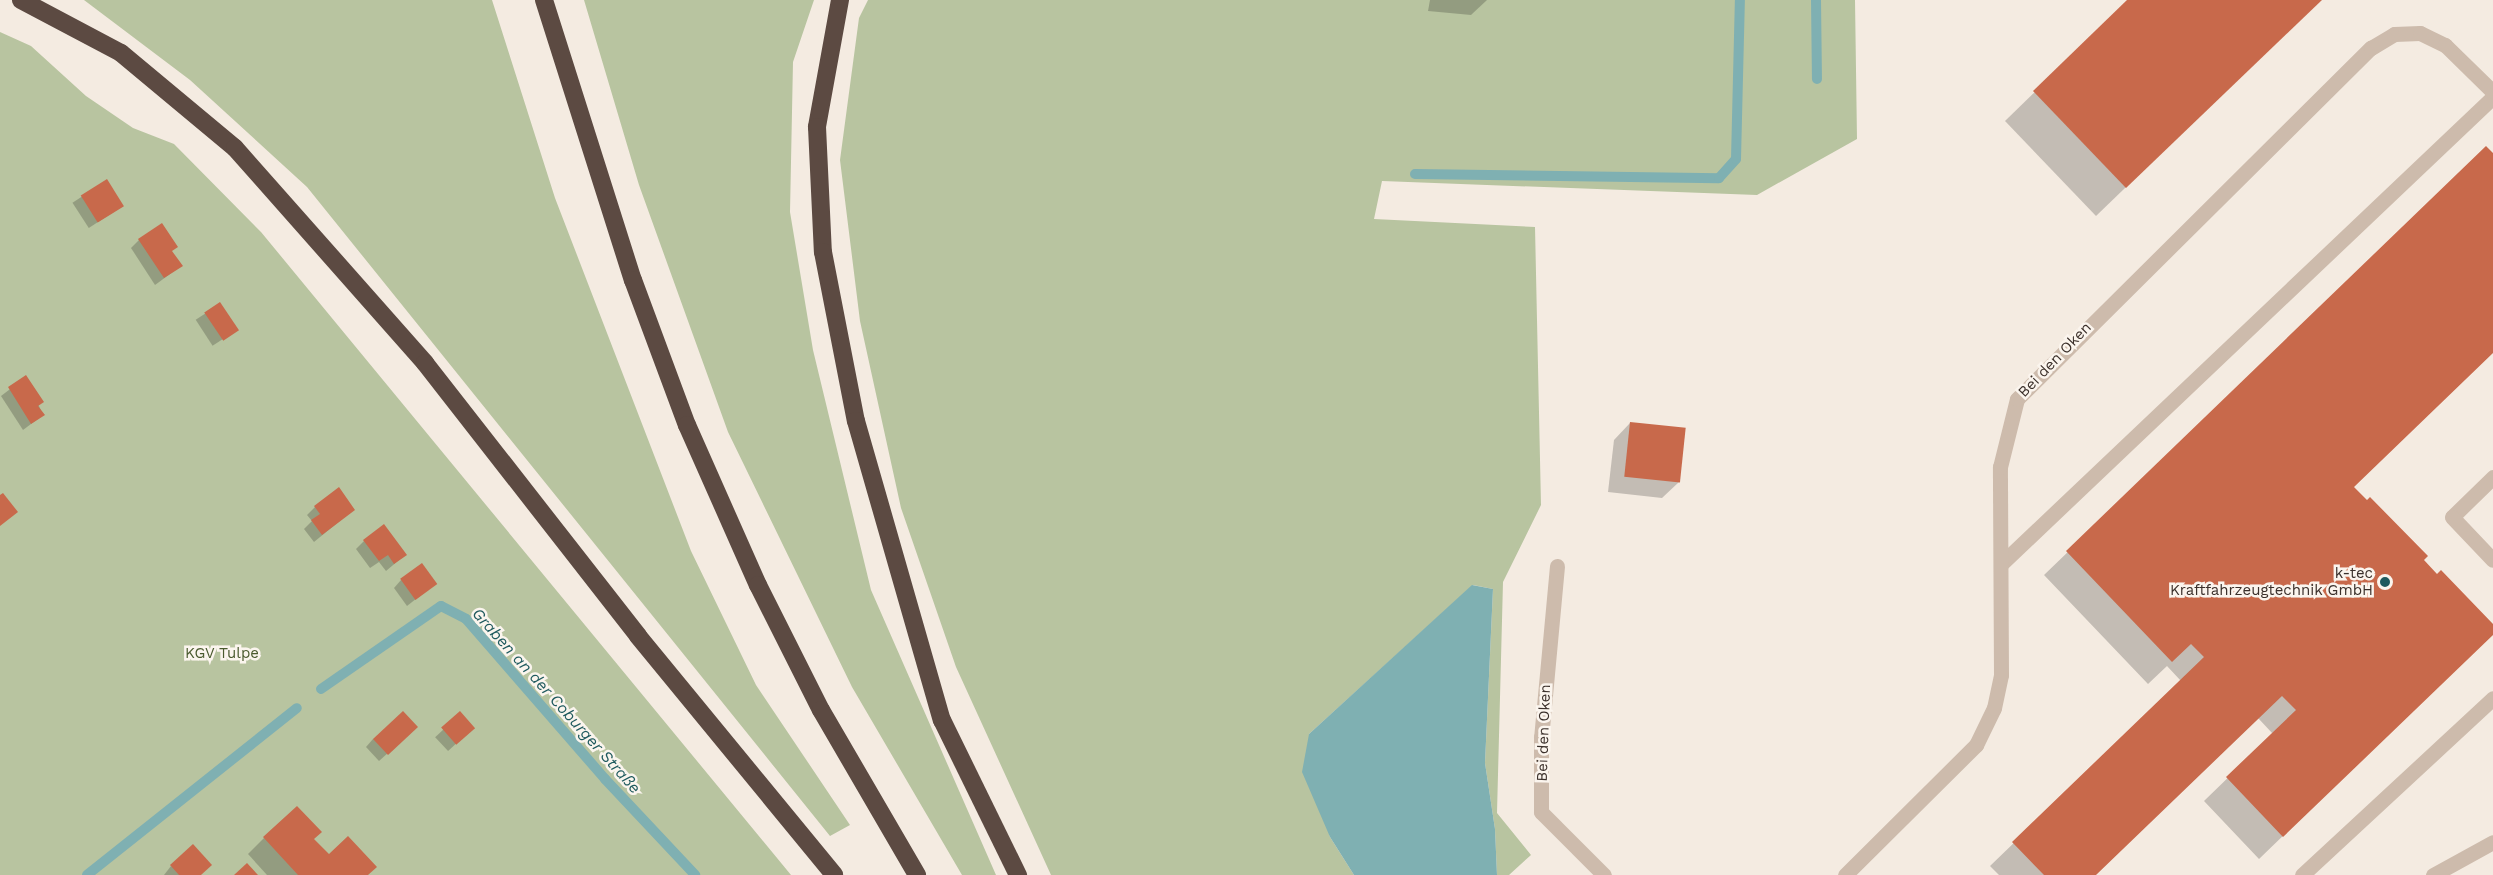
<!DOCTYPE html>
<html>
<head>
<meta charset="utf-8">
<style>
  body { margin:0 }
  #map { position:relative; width:2493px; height:875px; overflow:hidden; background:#f4ebe1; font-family:"Work Sans",sans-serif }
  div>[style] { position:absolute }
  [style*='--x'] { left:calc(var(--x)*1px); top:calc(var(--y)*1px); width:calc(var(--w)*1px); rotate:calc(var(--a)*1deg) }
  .green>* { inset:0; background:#b8c4a0 }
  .water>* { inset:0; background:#7fb0b2 }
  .shadow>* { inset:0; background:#0003; transform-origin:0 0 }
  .stream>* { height:10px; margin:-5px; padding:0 5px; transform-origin:5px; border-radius:5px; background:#7fb0b2 }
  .building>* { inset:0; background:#c8694b; transform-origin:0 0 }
  .lane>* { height:15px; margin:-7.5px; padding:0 7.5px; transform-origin:7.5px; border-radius:7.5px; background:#cdbbac }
  .highway>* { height:18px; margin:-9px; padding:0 9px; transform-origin:9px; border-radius:9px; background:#5c4a42 }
  .dots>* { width:16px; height:16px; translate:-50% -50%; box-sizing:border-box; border:3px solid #fbf5ee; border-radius:50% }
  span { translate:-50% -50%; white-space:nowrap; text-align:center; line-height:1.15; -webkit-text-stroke:5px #fbf5ee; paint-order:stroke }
  .street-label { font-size:15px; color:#3b302b }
  .poi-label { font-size:15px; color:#3b302b }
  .right { translate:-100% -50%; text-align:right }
  .park-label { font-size:15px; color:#4a5a2e }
  .water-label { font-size:16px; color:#1f5a5e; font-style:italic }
</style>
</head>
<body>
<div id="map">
  <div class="green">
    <i style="clip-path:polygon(84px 0,492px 0,555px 198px,691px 551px,756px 685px,850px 825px,830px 836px,307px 187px,190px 80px)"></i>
    <i style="clip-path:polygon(584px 0,814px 0,793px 62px,790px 212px,813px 350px,871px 590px,996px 875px,962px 875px,852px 687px,728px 432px,639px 185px)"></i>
    <i style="clip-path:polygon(868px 0,1855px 0,1857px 139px,1757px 195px,1382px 181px,1374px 219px,1535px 227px,1541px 505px,1503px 582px,1497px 813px,1531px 855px,1509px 875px,1497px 875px,1495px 829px,1485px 763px,1493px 589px,1473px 585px,1309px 734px,1330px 837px,1354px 875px,1051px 875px,956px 667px,901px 508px,860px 321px,840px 160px,859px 18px)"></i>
    <i style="clip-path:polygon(0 32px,31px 46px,86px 96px,133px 128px,174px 144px,261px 232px,791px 875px,0 875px)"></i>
  </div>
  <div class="water">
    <i style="clip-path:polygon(1472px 585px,1493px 589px,1485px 763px,1495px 829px,1497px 875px,1354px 875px,1330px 837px,1302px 772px,1309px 734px)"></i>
  </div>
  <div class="shadow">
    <i style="clip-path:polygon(1430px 0,1487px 0,1471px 15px,1428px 11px)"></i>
    <i style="clip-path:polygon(2129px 0,2320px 0,2096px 216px,2005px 121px)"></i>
    <i style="clip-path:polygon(2486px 149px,2493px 156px,2493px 352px,2352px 488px,2437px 576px,2493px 626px,2493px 633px,2259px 859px,2204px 801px,2273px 734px,2258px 718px,2095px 875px,1999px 875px,1990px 866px,2181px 681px,2167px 666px,2148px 684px,2044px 575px)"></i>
    <i style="left:106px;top:181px;width:30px;height:40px;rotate:57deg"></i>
    <i style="clip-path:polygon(139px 240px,171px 252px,181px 266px,155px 285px,131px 248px)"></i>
    <i style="left:220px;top:304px;width:31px;height:29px;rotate:57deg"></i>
    <i style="clip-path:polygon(26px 377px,43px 415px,23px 430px,1px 396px)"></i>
    <i style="clip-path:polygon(1630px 423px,1679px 482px,1662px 498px,1608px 492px,1614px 440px)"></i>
    <i style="clip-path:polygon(315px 507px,353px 510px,314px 542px,304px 529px,312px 521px,307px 515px)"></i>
    <i style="clip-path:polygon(364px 541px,405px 555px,386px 571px,379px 562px,370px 568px,356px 549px)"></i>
    <i style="clip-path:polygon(401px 580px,435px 584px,407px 606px,394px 588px)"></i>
    <i style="left:460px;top:714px;width:19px;height:34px;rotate:47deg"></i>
    <i style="clip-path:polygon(408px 735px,379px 761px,366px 747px,373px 739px)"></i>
    <i style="clip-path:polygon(264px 838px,328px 856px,367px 875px,267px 875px,248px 854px)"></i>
    <i style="clip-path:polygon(171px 866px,200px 875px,164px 875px)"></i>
  </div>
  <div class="stream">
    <i style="--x:1816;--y:0;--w:79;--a:89.3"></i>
    <i style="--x:1415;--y:174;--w:304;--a:0.8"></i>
    <i style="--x:1719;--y:178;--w:25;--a:-48"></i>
    <i style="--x:1736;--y:159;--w:159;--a:-88.6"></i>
    <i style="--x:321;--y:689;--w:146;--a:-34.7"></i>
    <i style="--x:441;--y:606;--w:28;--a:27"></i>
    <i style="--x:466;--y:619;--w:212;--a:49"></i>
    <i style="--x:605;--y:779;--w:132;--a:46.8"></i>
    <i style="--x:87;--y:875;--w:268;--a:-38.5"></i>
  </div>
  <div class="building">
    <i style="clip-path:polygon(2127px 0,2322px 0,2126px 188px,2033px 91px)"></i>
    <i style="clip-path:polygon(2486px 146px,2493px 153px,2493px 353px,2354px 487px,2367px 500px,2370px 497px,2428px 556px,2424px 560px,2437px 574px,2441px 570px,2493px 624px,2493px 635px,2283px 837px,2226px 777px,2296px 710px,2282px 696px,2096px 875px,2044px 875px,2012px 842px,2204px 657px,2191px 644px,2172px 662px,2066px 551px)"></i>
    <i style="left:107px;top:179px;width:32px;height:31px;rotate:58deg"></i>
    <i style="clip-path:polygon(162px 223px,178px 247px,172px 251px,183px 266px,164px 278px,138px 239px)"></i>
    <i style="left:220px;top:302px;width:34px;height:19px;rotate:56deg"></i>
    <i style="clip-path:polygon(26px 375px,44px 402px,38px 406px,45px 415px,31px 424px,8px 387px)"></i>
    <i style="left:1630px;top:422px;width:56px;height:55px;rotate:6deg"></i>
    <i style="clip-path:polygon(339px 487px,355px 510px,322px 535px,311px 520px,320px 514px,314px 506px)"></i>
    <i style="clip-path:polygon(3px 493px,18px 512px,0 526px,0 495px)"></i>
    <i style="clip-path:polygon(384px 524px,407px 555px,394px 564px,388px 555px,379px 561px,363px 540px)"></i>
    <i style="left:422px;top:563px;width:26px;height:27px;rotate:54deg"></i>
    <i style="left:403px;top:711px;width:22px;height:41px;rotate:47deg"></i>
    <i style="left:460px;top:711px;width:23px;height:25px;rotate:49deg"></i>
    <i style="clip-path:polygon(297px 806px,322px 832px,314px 839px,329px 854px,348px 836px,377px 867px,368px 875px,298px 875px,263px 837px)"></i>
    <i style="clip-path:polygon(193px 844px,212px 865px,201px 875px,179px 875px,170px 865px)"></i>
    <i style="clip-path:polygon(247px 863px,258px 875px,234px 875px)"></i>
  </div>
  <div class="lane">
    <i style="--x:2493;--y:477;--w:57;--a:135.7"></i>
    <i style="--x:2452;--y:517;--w:59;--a:46.4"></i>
    <i style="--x:2001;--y:564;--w:678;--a:-43.51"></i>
    <i style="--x:1557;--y:566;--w:172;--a:95.3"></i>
    <i style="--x:1541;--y:737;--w:75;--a:90"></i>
    <i style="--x:1541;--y:812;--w:89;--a:45"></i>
    <i style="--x:1845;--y:875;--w:185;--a:-44.8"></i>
    <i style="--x:1976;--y:745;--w:41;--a:-64.1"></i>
    <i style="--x:1994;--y:708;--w:34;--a:-78"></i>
    <i style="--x:2001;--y:675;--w:208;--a:-90.3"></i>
    <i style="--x:2000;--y:467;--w:70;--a:-76"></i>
    <i style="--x:2017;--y:399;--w:499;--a:-44.8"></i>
    <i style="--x:2371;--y:48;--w:27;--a:-31"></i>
    <i style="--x:2394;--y:34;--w:26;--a:-2"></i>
    <i style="--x:2420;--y:33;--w:28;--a:26"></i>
    <i style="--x:2445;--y:45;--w:67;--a:44.4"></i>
    <i style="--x:2302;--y:875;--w:260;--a:-42.8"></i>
    <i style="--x:2433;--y:875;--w:68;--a:-28.8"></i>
  </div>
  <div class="highway">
    <i style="--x:21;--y:0;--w:113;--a:27.9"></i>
    <i style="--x:121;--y:53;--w:148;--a:39.8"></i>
    <i style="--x:235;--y:148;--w:287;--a:48.5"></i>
    <i style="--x:425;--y:363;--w:346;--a:52"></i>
    <i style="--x:638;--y:636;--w:309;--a:50.6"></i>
    <i style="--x:544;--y:0;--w:294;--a:72.4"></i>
    <i style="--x:633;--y:280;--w:155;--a:69.6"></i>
    <i style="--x:687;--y:425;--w:175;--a:66.1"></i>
    <i style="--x:758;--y:585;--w:140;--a:63.3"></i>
    <i style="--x:821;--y:710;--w:191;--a:59.8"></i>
    <i style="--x:840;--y:0;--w:129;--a:100.3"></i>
    <i style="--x:817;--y:127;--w:125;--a:87.3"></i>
    <i style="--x:823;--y:252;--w:172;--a:79"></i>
    <i style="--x:856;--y:421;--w:311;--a:74"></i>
    <i style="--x:942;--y:720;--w:173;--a:63.9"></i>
  </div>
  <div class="dots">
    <i style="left:2385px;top:582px;background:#1f5a5e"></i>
  </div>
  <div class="street-label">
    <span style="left:2055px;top:360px;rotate:-46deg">Bei den Oken</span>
    <span style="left:1544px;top:733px;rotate:-88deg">Bei den Oken</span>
  </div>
  <div class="poi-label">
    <span class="right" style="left:2373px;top:582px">k-tec<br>Kraftfahrzeugtechnik GmbH</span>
  </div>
  <div class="park-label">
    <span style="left:222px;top:654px">KGV Tulpe</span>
  </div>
  <div class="water-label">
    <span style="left:556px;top:701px;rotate:48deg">Graben an der Coburger Straße</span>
  </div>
</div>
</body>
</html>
